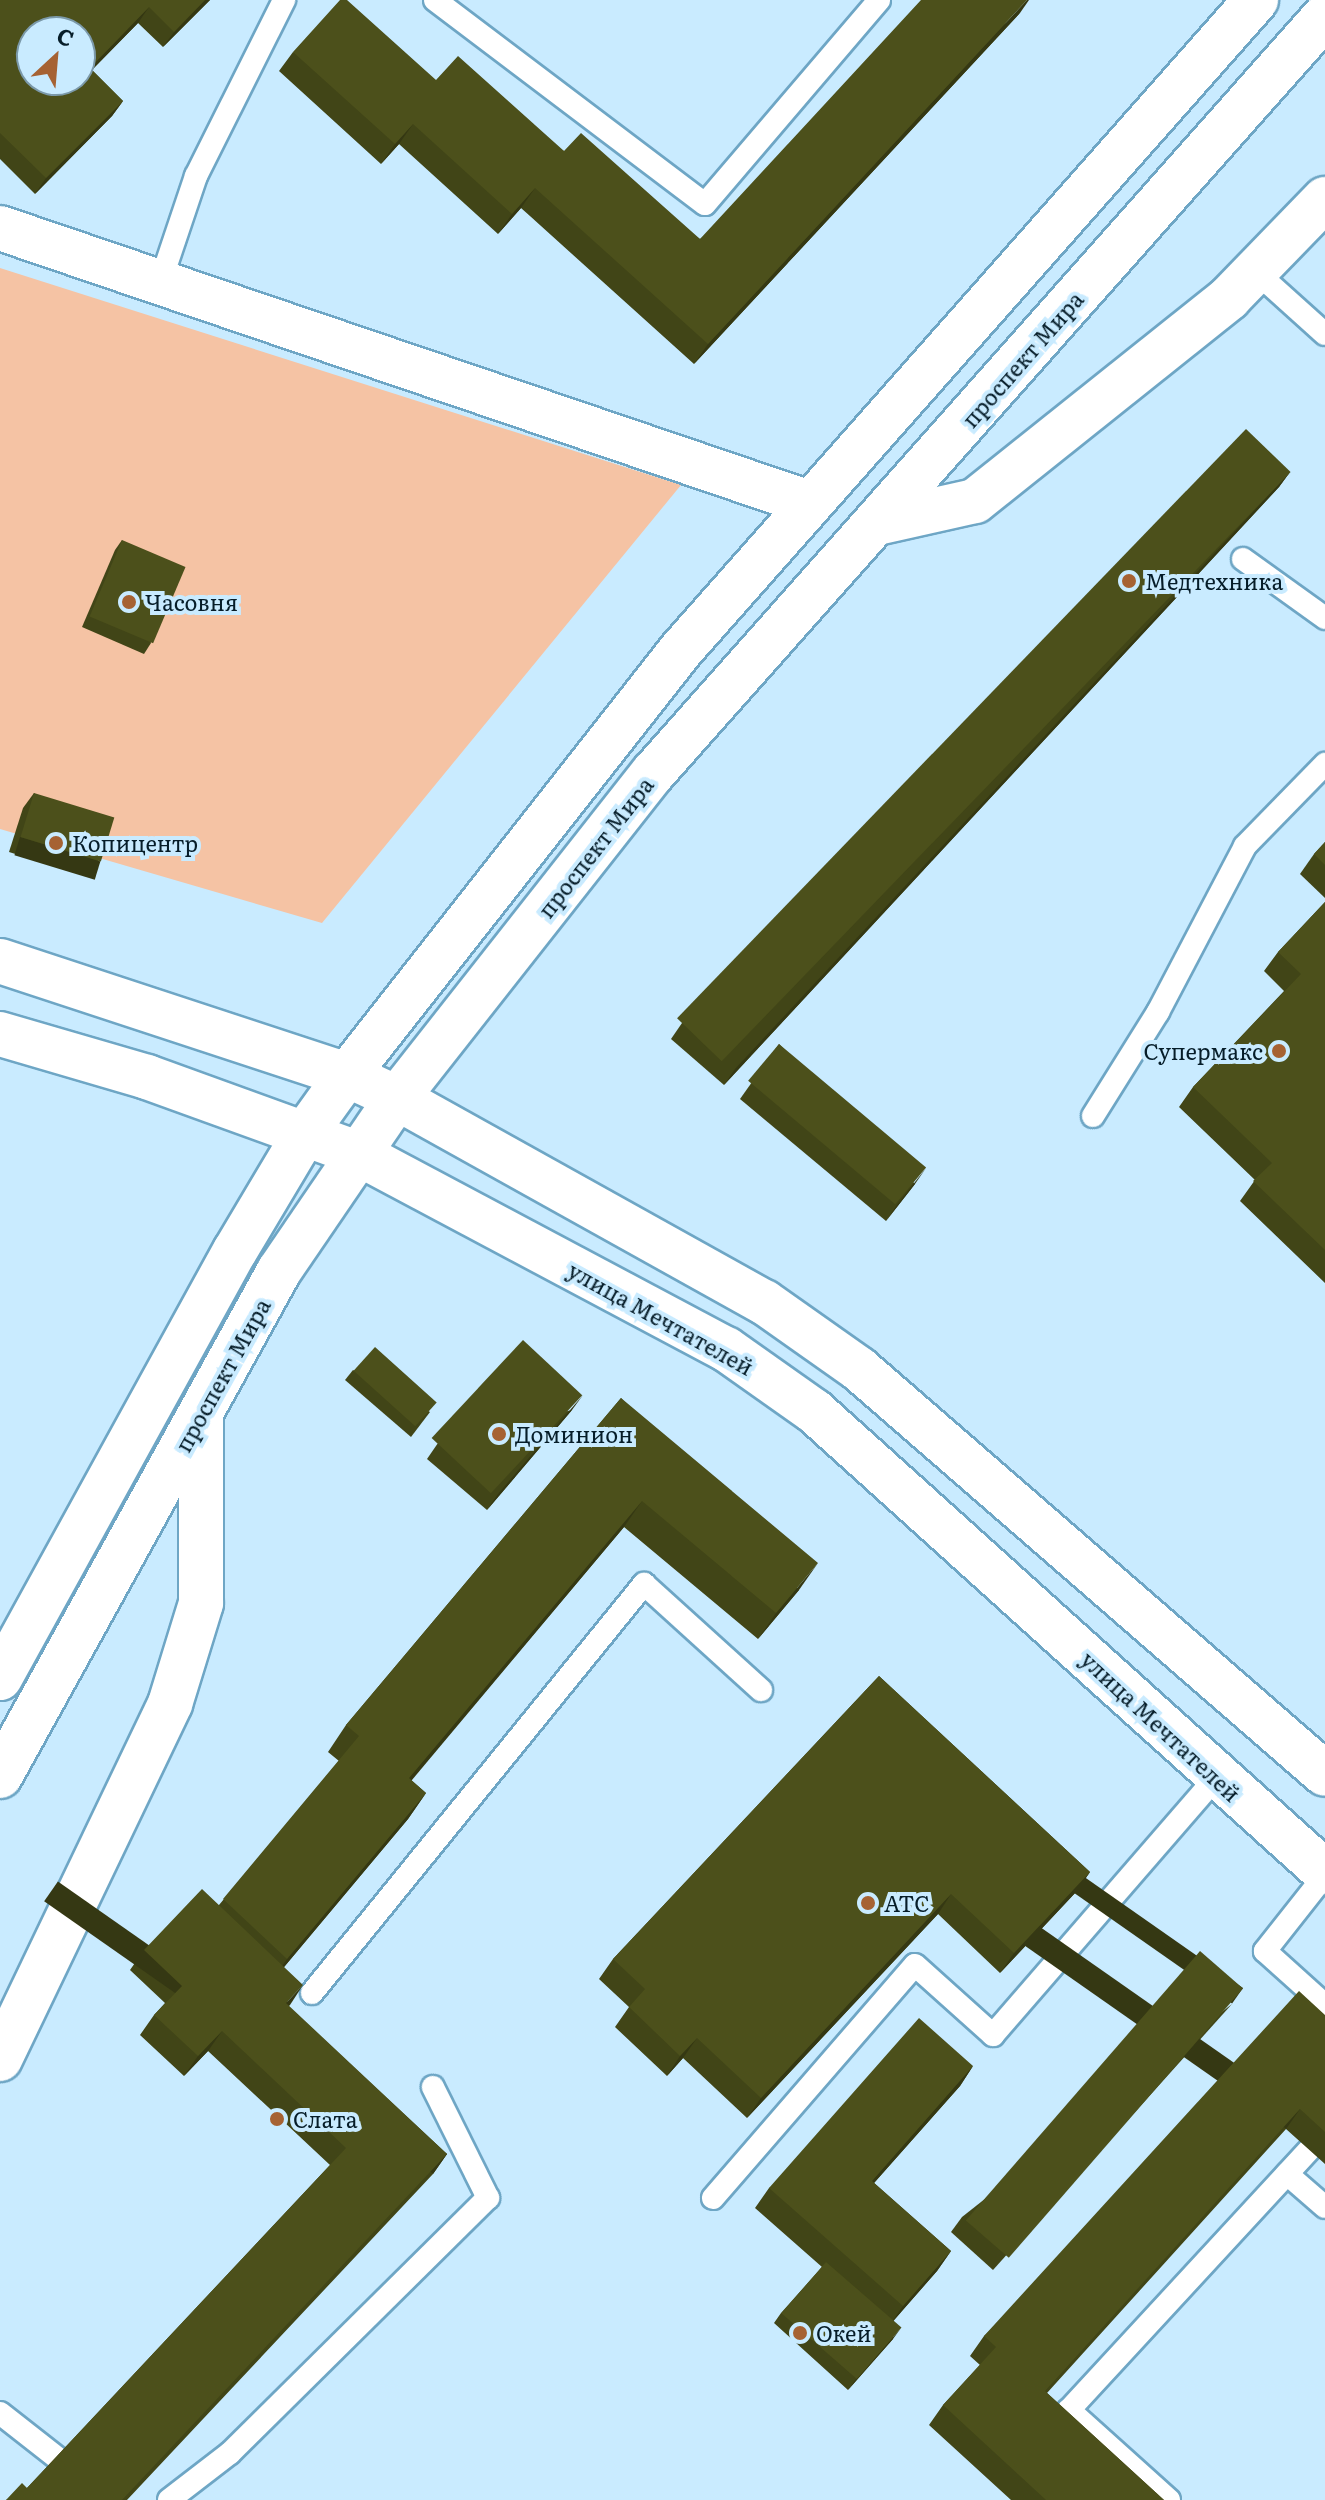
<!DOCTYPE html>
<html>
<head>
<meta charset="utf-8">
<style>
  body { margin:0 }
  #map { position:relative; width:1325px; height:2500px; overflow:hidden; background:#c9ebff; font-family:Literata,serif }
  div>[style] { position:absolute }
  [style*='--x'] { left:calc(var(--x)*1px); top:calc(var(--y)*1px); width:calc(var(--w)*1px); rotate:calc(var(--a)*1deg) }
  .green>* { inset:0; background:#f5c3a4 }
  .roads { filter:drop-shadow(2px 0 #6ea6c5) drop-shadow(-2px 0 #6ea6c5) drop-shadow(0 2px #6ea6c5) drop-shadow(0 -2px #6ea6c5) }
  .lane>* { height:22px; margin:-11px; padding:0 11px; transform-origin:11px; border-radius:11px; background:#fff }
  .street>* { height:44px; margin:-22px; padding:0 22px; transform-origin:22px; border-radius:22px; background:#fff }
  .secondary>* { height:44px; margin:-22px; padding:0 22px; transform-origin:22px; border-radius:22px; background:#fff }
  .wall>* { inset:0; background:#414517 }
  .shaded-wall>* { inset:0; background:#353813; transform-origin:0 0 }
  .building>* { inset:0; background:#4c501b; transform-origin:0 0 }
  .dots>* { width:22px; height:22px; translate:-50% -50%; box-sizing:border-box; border:4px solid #c9ebff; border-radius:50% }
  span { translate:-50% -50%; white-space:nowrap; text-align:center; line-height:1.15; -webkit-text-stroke:8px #c9ebff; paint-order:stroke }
  .street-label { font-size:22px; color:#061d29 }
  .poi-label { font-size:22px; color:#061d29 }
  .left { translate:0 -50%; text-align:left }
  .right { translate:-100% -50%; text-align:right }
  .north { position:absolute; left:16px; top:16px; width:80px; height:80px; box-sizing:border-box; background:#c9ebff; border:2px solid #7b99a9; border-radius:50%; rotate:26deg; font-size:22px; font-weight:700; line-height:32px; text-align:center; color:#061d29 }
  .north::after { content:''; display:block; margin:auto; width:28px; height:36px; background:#a66233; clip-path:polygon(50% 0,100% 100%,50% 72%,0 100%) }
</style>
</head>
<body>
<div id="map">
  <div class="green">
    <i style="clip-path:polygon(0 268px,681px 485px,322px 923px,0 829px)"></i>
  </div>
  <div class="roads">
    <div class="lane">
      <i style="--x:435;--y:0;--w:338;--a:37.1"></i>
      <i style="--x:705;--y:204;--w:268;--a:-49.5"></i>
      <i style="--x:1255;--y:271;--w:94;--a:42"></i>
      <i style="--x:161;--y:280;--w:110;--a:-71.4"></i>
      <i style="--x:196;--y:176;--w:197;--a:-63.4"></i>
      <i style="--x:1243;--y:559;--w:101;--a:35.7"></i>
      <i style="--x:1093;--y:1116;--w:123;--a:-58"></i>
      <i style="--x:1158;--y:1012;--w:187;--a:-62.3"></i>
      <i style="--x:1245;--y:846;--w:115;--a:-45.7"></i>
      <i style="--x:1325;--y:1875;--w:97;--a:128.3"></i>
      <i style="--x:1265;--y:1951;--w:81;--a:42"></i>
      <i style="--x:312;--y:1993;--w:527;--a:-50.93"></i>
      <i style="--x:644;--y:1584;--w:158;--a:42.2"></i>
      <i style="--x:1287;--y:2174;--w:50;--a:41"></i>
      <i style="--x:713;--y:2198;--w:308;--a:-49.1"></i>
      <i style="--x:915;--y:1965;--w:105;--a:41.9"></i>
      <i style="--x:993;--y:2035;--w:340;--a:-49.1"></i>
      <i style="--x:0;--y:2413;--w:141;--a:38.1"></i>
      <i style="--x:169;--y:2500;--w:77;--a:-37.6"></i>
      <i style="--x:230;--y:2453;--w:363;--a:-44.7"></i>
      <i style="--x:488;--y:2198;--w:124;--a:-116.4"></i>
      <i style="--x:1169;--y:2500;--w:135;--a:-138"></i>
      <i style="--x:1069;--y:2410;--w:377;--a:-47.3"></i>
    </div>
    <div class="street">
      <i style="--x:0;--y:228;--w:854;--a:18.77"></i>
      <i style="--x:877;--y:523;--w:100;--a:-12.7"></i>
      <i style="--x:975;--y:501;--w:325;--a:-38.6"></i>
      <i style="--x:1229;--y:298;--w:138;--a:-45.9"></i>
      <i style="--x:0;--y:2059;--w:394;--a:-64.4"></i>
      <i style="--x:170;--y:1704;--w:106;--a:-72.9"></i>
      <i style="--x:201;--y:1603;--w:190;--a:-90"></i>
    </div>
    <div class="secondary">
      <i style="--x:0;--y:961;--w:365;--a:18.2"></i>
      <i style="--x:347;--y:1075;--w:55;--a:24.7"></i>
      <i style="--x:397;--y:1098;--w:420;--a:29.1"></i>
      <i style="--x:764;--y:1302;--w:116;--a:35.2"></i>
      <i style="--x:859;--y:1369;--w:617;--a:40.99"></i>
      <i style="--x:0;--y:1034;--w:153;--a:16.3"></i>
      <i style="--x:147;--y:1077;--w:223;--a:19.9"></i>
      <i style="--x:357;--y:1153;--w:418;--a:28"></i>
      <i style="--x:726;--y:1349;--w:108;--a:35.2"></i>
      <i style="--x:814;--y:1411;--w:688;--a:42.06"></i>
      <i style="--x:0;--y:1678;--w:487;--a:-61.2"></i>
      <i style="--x:235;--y:1251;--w:139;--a:-59.2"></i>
      <i style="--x:306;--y:1132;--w:70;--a:-54.3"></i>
      <i style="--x:347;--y:1075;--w:541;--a:-51.84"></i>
      <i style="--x:681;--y:650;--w:868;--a:-48.5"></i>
      <i style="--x:0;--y:1776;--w:577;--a:-61.08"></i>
      <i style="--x:279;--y:1271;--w:209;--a:-55.7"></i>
      <i style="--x:397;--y:1098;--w:414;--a:-51.8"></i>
      <i style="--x:653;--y:773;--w:1012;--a:-48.4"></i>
    </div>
  </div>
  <div class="wall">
    <i style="clip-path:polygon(0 0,210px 0,163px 47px,138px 23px,92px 70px,123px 101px,112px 116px,35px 194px,0 159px)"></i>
    <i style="clip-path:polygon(1020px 13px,694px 364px,521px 208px,498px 234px,399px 144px,381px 164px,279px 71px,293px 52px,436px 80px,564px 151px,700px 239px)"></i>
    <i style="clip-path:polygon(1290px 472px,1279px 487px,724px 1085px,671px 1039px,682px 1023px)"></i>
    <i style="clip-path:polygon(122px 540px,151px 643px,144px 654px,82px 627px,115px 550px)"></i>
    <i style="clip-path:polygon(34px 793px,100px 862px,89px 877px,9px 852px,23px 808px)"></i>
    <i style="clip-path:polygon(1325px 842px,1325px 898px,1300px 874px,1314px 854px)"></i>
    <i style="clip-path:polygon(1325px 902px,1325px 1283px,1240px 1201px,1255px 1180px,1179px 1107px,1193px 1087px,1284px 991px,1264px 971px,1278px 952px)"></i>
    <i style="clip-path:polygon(779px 1044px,915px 1184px,886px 1221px,740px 1099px)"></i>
    <i style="clip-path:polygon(353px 1370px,430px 1412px,411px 1437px,345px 1380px)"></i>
    <i style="clip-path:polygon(621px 1398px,799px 1590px,758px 1639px,624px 1527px,411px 1780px,426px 1793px,408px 1819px,284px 1967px,288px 2006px,447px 2154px,433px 2174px,127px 2500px,6px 2500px,27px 2488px,330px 2165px,208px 2051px,184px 2076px,140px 2035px,154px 2015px,165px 2003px,130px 1970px,144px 1950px,219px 1905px,339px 1761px,328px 1752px,346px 1725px)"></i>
    <i style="clip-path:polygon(572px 1410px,487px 1510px,427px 1459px,438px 1443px)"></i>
    <i style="clip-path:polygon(879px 1676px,1090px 1872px,1076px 1892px,1000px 1973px,938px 1914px,747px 2118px,683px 2058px,667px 2076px,615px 2027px,629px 2007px,599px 1979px,613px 1959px)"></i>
    <i style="clip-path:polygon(1232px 2004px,993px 2270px,951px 2232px,962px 2217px)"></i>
    <i style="clip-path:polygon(1325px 2015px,1325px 2164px,1286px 2129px,1047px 2393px,1164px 2500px,1011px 2500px,929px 2425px,943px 2405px,980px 2365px,970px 2356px,984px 2336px)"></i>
    <i style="clip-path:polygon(973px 2066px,960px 2086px,874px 2183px,951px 2251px,937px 2271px,893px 2321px,893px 2339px,848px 2390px,774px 2323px,781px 2313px,822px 2267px,755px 2208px,769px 2188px)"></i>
  </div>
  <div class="shaded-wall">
    <i style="clip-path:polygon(205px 0,210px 0,163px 47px,174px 32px)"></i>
    <i style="clip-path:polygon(1027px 0,1029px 0,1020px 13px,694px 364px,708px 344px)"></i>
    <i style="clip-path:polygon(149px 7px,138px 23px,79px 83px,90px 68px)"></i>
    <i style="clip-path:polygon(123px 101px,112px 116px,35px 194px,46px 178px)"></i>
    <i style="clip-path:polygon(413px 124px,399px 144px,381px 164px,395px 144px)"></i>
    <i style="clip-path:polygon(535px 188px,521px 208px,498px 234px,512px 214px)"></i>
    <i style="clip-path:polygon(1290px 472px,1279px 487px,724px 1085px,735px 1069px)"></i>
    <i style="left:20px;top:837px;width:84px;height:19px;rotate:17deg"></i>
    <i style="clip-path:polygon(926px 1168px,915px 1184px,886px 1221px,897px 1205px)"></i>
    <i style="clip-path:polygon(583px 1395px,572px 1410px,487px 1510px,498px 1494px)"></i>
    <i style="clip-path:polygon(642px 1501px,624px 1527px,391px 1805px,409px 1778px)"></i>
    <i style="clip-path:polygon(818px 1563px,799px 1590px,758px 1639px,776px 1613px)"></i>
    <i style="clip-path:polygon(426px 1793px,408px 1819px,269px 1985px,287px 1959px)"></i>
    <i style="clip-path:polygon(1090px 1872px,1076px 1892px,1000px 1973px,1014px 1953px)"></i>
    <i style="clip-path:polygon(951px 1894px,938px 1914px,747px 2118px,761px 2098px)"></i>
    <i style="clip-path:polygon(303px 1985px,290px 2005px,272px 2023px,286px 2003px)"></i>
    <i style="left:1243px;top:1988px;width:19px;height:358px;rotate:125deg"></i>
    <i style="clip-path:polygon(222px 2031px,208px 2051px,184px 2076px,198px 2056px)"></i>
    <i style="clip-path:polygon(697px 2038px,683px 2058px,667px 2076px,680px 2056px)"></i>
    <i style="clip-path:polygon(973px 2066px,960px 2086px,858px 2201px,872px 2181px)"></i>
    <i style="left:1300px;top:2109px;width:24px;height:380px;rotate:125deg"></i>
    <i style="left:447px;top:2154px;width:24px;height:475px;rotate:125deg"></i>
    <i style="clip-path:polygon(951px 2251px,937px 2271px,889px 2326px,903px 2306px)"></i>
    <i style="clip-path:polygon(901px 2328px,893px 2339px,848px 2390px,856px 2379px)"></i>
  </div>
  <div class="building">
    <i style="clip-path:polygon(evenodd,0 0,205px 0,174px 32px,149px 7px,90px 68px,123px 101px,46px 178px,0 133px,0 0,32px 32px,80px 32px,80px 80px,32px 80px,32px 32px)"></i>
    <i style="clip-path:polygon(340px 0,347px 0,436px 80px,458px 56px,564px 151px,581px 133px,700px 239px,921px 0,1027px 0,708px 344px,535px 188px,512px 214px,413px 124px,395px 144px,293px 52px)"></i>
    <i style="left:1246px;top:429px;width:62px;height:819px;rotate:44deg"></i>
    <i style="left:122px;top:540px;width:69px;height:83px;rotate:23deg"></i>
    <i style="left:34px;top:793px;width:84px;height:46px;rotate:17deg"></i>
    <i style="clip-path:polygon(1325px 842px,1325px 865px,1314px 854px)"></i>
    <i style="clip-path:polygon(1325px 902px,1325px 1250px,1253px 1181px,1272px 1163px,1193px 1087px,1301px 974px,1278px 952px)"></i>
    <i style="left:779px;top:1044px;width:192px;height:48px;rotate:40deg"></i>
    <i style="left:523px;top:1340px;width:81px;height:134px;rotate:43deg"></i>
    <i style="left:375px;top:1347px;width:83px;height:32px;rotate:42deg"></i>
    <i style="clip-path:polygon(621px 1398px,818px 1563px,776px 1613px,642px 1501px,409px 1778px,426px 1793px,287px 1959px,223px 1899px,359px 1736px,346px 1725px)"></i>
    <i style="clip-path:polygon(879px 1676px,1090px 1872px,1014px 1953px,951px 1894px,761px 2098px,697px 2038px,680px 2056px,629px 2007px,645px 1989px,613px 1959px)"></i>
    <i style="clip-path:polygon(202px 1889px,303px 1985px,286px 2003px,447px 2154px,122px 2500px,6px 2500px,22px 2483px,27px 2488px,346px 2148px,222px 2031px,198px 2056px,154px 2015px,182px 1986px,144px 1950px)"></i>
    <i style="left:1200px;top:1951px;width:57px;height:357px;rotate:41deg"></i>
    <i style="clip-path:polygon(1299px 1991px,1325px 2015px,1325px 2132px,1300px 2109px,1045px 2391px,1164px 2500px,1046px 2500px,943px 2405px,996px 2347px,984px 2336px)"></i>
    <i style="clip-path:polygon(919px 2018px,973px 2066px,872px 2181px,951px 2251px,903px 2306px,769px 2188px)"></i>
    <i style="left:826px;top:2262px;width:100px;height:68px;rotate:41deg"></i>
  </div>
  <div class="dots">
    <i style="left:1129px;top:581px;background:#a66233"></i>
    <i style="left:129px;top:602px;background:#a66233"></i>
    <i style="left:56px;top:843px;background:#a66233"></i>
    <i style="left:1279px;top:1051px;background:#a66233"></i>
    <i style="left:499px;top:1434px;background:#a66233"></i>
    <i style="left:868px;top:1903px;background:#a66233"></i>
    <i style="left:277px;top:2119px;background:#a66233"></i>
    <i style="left:800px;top:2333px;background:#a66233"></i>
  </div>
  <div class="street-label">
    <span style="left:1022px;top:359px;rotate:-49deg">проспект Мира</span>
    <span style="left:595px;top:847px;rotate:-52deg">проспект Мира</span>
    <span style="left:661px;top:1318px;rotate:29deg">улица Мечтателей</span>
    <span style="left:222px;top:1375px;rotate:-61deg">проспект Мира</span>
    <span style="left:1161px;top:1726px;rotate:43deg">улица Мечтателей</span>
  </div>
  <div class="poi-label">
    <span class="left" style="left:1145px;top:581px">Медтехника</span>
    <span class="left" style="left:145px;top:602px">Часовня</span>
    <span class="left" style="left:72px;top:843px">Копицентр</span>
    <span class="right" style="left:1263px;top:1051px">Супермакс</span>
    <span class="left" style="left:515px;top:1434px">Доминион</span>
    <span class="left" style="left:884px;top:1903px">АТС</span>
    <span class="left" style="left:293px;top:2119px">Слата</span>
    <span class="left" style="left:816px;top:2333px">Окей</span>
  </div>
  <div class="north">С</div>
</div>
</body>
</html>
